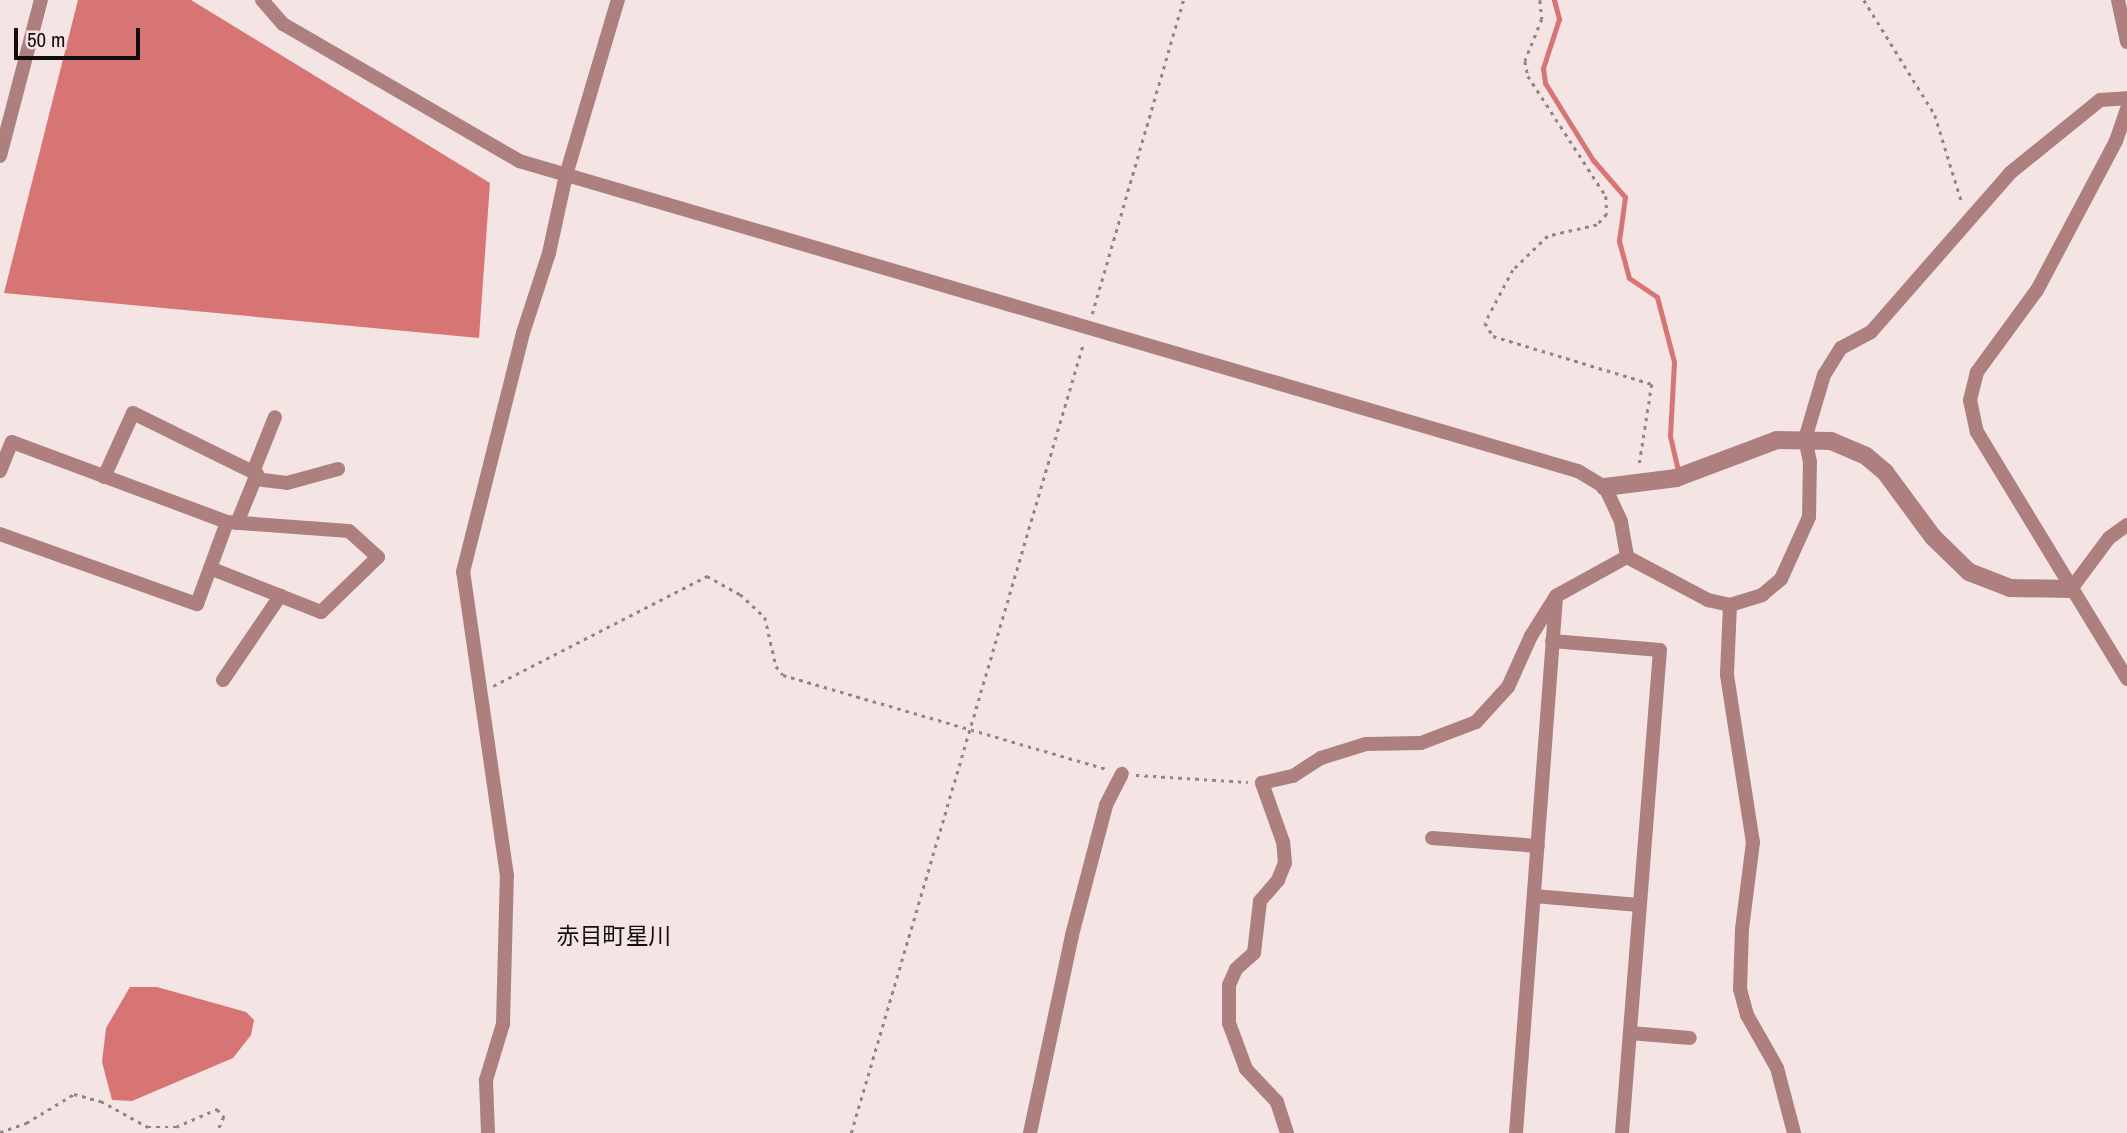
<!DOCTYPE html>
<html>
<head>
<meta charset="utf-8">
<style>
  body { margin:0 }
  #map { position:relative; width:2127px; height:1133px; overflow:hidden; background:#f4e4e3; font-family:"Archivo Narrow","Noto Sans JP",sans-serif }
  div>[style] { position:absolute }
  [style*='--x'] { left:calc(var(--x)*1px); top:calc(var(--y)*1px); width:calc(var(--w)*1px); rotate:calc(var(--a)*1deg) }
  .water>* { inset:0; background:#d77575 }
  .stream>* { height:5px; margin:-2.5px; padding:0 2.5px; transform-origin:2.5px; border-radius:2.5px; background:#d77575 }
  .path>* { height:2.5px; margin-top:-1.25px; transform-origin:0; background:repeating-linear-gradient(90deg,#918685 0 3.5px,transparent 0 8.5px) }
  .minor>* { height:14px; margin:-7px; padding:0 7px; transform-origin:7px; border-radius:7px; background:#ad807f }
  .tertiary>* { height:18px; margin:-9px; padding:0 9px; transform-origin:9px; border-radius:9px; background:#ad807f }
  span { translate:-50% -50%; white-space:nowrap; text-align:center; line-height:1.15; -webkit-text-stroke:5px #f4e4e3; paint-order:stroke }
  .quarter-label { font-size:23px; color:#130e0e }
  .scale { position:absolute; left:14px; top:28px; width:126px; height:32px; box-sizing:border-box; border:4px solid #130e0e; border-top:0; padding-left:9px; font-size:21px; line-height:24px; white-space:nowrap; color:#130e0e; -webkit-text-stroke:5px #f4e4e3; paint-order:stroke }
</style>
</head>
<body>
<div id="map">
  <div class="water">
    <i style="clip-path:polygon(78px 0,191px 0,490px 183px,479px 338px,4px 293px)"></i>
    <i style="clip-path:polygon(130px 987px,157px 987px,246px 1012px,254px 1020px,251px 1035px,233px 1058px,132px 1101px,112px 1100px,102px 1062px,106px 1028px)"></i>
  </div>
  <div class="stream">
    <i style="--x:1554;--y:0;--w:20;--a:75"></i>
    <i style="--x:1559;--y:19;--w:52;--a:108.1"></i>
    <i style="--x:1543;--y:68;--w:15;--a:82"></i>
    <i style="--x:1545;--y:83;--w:91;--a:58.1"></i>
    <i style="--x:1593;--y:160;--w:49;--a:49.1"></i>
    <i style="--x:1625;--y:197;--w:44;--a:97.8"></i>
    <i style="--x:1619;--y:241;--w:38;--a:75"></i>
    <i style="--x:1629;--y:278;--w:34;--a:34"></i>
    <i style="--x:1657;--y:297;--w:67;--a:75.3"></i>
    <i style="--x:1674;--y:362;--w:74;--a:93.1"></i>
    <i style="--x:1670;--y:436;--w:32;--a:77"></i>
  </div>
  <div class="path">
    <i style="--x:1540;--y:0;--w:19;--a:84"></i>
    <i style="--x:1542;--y:19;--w:45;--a:112"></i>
    <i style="--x:1525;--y:61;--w:15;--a:79"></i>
    <i style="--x:1528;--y:76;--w:143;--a:57"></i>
    <i style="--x:1606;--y:196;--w:18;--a:87"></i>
    <i style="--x:1607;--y:214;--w:15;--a:132"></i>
    <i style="--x:1597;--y:225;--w:50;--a:167.3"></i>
    <i style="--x:1548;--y:236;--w:49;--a:135.8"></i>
    <i style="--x:1513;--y:270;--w:60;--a:117.8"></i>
    <i style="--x:1485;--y:323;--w:15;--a:58"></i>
    <i style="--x:1493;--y:336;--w:166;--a:16.8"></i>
    <i style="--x:1652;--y:384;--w:84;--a:98.9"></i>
    <i style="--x:1864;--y:0;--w:135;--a:58.3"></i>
    <i style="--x:1935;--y:115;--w:92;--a:72.9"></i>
    <i style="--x:1092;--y:314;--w:327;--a:-73.8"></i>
    <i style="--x:493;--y:686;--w:241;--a:-27.2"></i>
    <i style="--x:707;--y:576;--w:38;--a:29"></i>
    <i style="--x:740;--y:594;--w:34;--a:43"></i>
    <i style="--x:765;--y:617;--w:50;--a:77.3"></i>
    <i style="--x:776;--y:666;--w:11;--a:52"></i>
    <i style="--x:783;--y:675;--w:336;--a:16.2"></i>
    <i style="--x:1136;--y:775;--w:112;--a:3.6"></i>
    <i style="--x:0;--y:1132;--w:28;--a:-19"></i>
    <i style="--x:26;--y:1123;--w:56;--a:-31.1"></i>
    <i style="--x:74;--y:1094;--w:28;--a:15"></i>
    <i style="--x:101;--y:1101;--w:54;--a:29"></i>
    <i style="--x:148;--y:1127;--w:28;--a:0"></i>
    <i style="--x:176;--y:1127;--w:45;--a:-23.7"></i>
    <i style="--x:217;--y:1109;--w:11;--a:49"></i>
    <i style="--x:224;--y:1117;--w:17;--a:114"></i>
    <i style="--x:851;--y:1133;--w:822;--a:-73.61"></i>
  </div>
  <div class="minor">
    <i style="--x:262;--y:0;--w:32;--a:49"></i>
    <i style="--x:283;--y:24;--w:273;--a:30.1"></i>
    <i style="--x:519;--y:161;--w:1103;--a:16.32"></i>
    <i style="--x:1578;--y:471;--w:31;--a:31"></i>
    <i style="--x:1605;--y:487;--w:38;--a:65"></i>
    <i style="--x:1621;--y:522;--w:36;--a:80"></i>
    <i style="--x:2118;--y:0;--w:43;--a:77.9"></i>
    <i style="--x:2127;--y:109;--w:34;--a:109"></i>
    <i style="--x:2116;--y:141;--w:169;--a:117.9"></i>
    <i style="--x:2037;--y:290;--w:102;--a:126.2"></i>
    <i style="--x:1977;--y:372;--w:29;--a:104"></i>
    <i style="--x:1970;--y:400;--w:33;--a:78"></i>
    <i style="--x:1977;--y:432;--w:289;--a:58.7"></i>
    <i style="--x:0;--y:156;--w:161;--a:-75.3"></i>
    <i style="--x:0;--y:471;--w:31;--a:-68"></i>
    <i style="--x:12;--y:442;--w:229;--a:20.4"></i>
    <i style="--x:227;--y:522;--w:122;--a:4.2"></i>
    <i style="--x:349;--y:531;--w:39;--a:42"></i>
    <i style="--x:378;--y:557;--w:79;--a:136"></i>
    <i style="--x:321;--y:612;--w:119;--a:-158.4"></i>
    <i style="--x:253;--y:472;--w:59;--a:-68.2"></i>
    <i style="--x:104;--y:477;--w:70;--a:-65.6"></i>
    <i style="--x:133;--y:413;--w:138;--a:26.2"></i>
    <i style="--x:257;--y:474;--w:53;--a:112.2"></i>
    <i style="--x:255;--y:479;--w:32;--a:7"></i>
    <i style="--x:287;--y:483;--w:53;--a:-15.4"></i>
    <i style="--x:0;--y:534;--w:209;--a:19.6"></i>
    <i style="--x:197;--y:604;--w:87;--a:-69.9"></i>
    <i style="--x:2071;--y:589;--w:64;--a:-53.3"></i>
    <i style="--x:2109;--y:538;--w:22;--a:-36"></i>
    <i style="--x:1730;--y:605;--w:70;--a:92.5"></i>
    <i style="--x:1727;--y:675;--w:169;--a:81.2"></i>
    <i style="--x:1753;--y:842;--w:88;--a:97.2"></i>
    <i style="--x:1742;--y:929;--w:60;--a:91.9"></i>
    <i style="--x:1740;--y:989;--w:27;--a:75"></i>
    <i style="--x:1747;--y:1015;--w:61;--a:60.5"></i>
    <i style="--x:1777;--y:1068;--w:67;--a:75.3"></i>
    <i style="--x:1552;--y:641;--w:108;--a:4.8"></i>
    <i style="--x:1660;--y:650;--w:484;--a:94.5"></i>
    <i style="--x:223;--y:680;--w:102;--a:-55.8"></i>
    <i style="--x:1432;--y:838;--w:106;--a:4.3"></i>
    <i style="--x:1534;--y:896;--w:105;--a:4.9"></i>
    <i style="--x:1630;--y:1033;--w:60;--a:4.8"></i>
    <i style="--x:488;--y:1133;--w:53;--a:-92.2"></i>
    <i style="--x:486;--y:1080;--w:59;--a:-73.1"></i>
    <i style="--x:503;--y:1024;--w:148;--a:-88.5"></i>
    <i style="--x:507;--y:876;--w:307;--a:-98.2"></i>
    <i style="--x:463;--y:572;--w:246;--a:-75.9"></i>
    <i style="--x:523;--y:333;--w:84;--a:-72"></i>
    <i style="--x:549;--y:253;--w:80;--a:-77.7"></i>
    <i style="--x:566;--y:175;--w:183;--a:-73.5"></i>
    <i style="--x:1030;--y:1133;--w:202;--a:-78"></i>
    <i style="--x:1072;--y:935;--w:134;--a:-75.3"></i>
    <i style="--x:1106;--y:805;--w:35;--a:-63"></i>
    <i style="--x:1287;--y:1133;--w:33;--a:-108"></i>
    <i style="--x:1277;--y:1102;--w:45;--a:-133.2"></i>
    <i style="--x:1246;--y:1069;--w:49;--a:-110.3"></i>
    <i style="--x:1229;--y:1023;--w:38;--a:-90"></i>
    <i style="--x:1229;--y:985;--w:17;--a:-66"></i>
    <i style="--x:1236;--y:969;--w:24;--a:-42"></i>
    <i style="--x:1254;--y:953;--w:52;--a:-83.4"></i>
    <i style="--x:1260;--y:901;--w:28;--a:-49"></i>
    <i style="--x:1278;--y:880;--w:18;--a:-68"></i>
    <i style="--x:1285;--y:863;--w:21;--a:-95"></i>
    <i style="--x:1283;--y:842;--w:63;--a:-109.6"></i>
    <i style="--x:1262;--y:783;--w:32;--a:-13"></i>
    <i style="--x:1293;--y:776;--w:33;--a:-33"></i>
    <i style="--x:1321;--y:758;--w:47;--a:-17.3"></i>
    <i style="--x:1366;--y:744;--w:55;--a:-1"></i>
    <i style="--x:1421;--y:743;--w:59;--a:-20.9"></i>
    <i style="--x:1476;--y:722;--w:47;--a:-47.6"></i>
    <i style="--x:1508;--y:687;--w:56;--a:-65.7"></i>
    <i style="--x:1531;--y:636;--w:47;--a:-58"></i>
    <i style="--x:1556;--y:596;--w:81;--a:-28.8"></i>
    <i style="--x:1627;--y:557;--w:92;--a:28"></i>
    <i style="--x:1708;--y:600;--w:23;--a:13"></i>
    <i style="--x:1730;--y:605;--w:34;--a:-17"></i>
    <i style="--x:1762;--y:595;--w:25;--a:-40"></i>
    <i style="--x:1781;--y:579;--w:68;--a:-65.7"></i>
    <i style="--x:1809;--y:517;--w:55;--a:-89"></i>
    <i style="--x:1810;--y:462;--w:24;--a:-102"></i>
    <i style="--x:1805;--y:439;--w:67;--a:-73.5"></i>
    <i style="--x:1824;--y:375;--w:32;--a:-58"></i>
    <i style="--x:1841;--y:348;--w:34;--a:-28"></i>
    <i style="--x:1871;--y:332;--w:211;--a:-48.8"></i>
    <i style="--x:2010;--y:173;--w:116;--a:-39"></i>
    <i style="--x:2100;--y:100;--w:27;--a:-4"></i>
    <i style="--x:1516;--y:1133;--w:537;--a:-85.73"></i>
  </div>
  <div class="tertiary">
    <i style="--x:1605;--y:487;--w:72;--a:-7.2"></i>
    <i style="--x:1676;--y:478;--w:108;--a:-20.6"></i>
    <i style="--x:1777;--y:440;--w:54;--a:1.1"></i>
    <i style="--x:1831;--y:441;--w:38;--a:23"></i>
    <i style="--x:1866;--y:456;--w:25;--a:40"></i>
    <i style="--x:1885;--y:472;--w:81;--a:53.6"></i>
    <i style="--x:1933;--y:537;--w:50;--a:44.2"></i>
    <i style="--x:1969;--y:572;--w:44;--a:21.3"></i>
    <i style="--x:2010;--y:588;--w:61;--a:0.9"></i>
  </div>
  <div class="quarter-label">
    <span style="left:614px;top:936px">赤目町星川</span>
  </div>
  <div class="scale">50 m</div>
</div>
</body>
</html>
